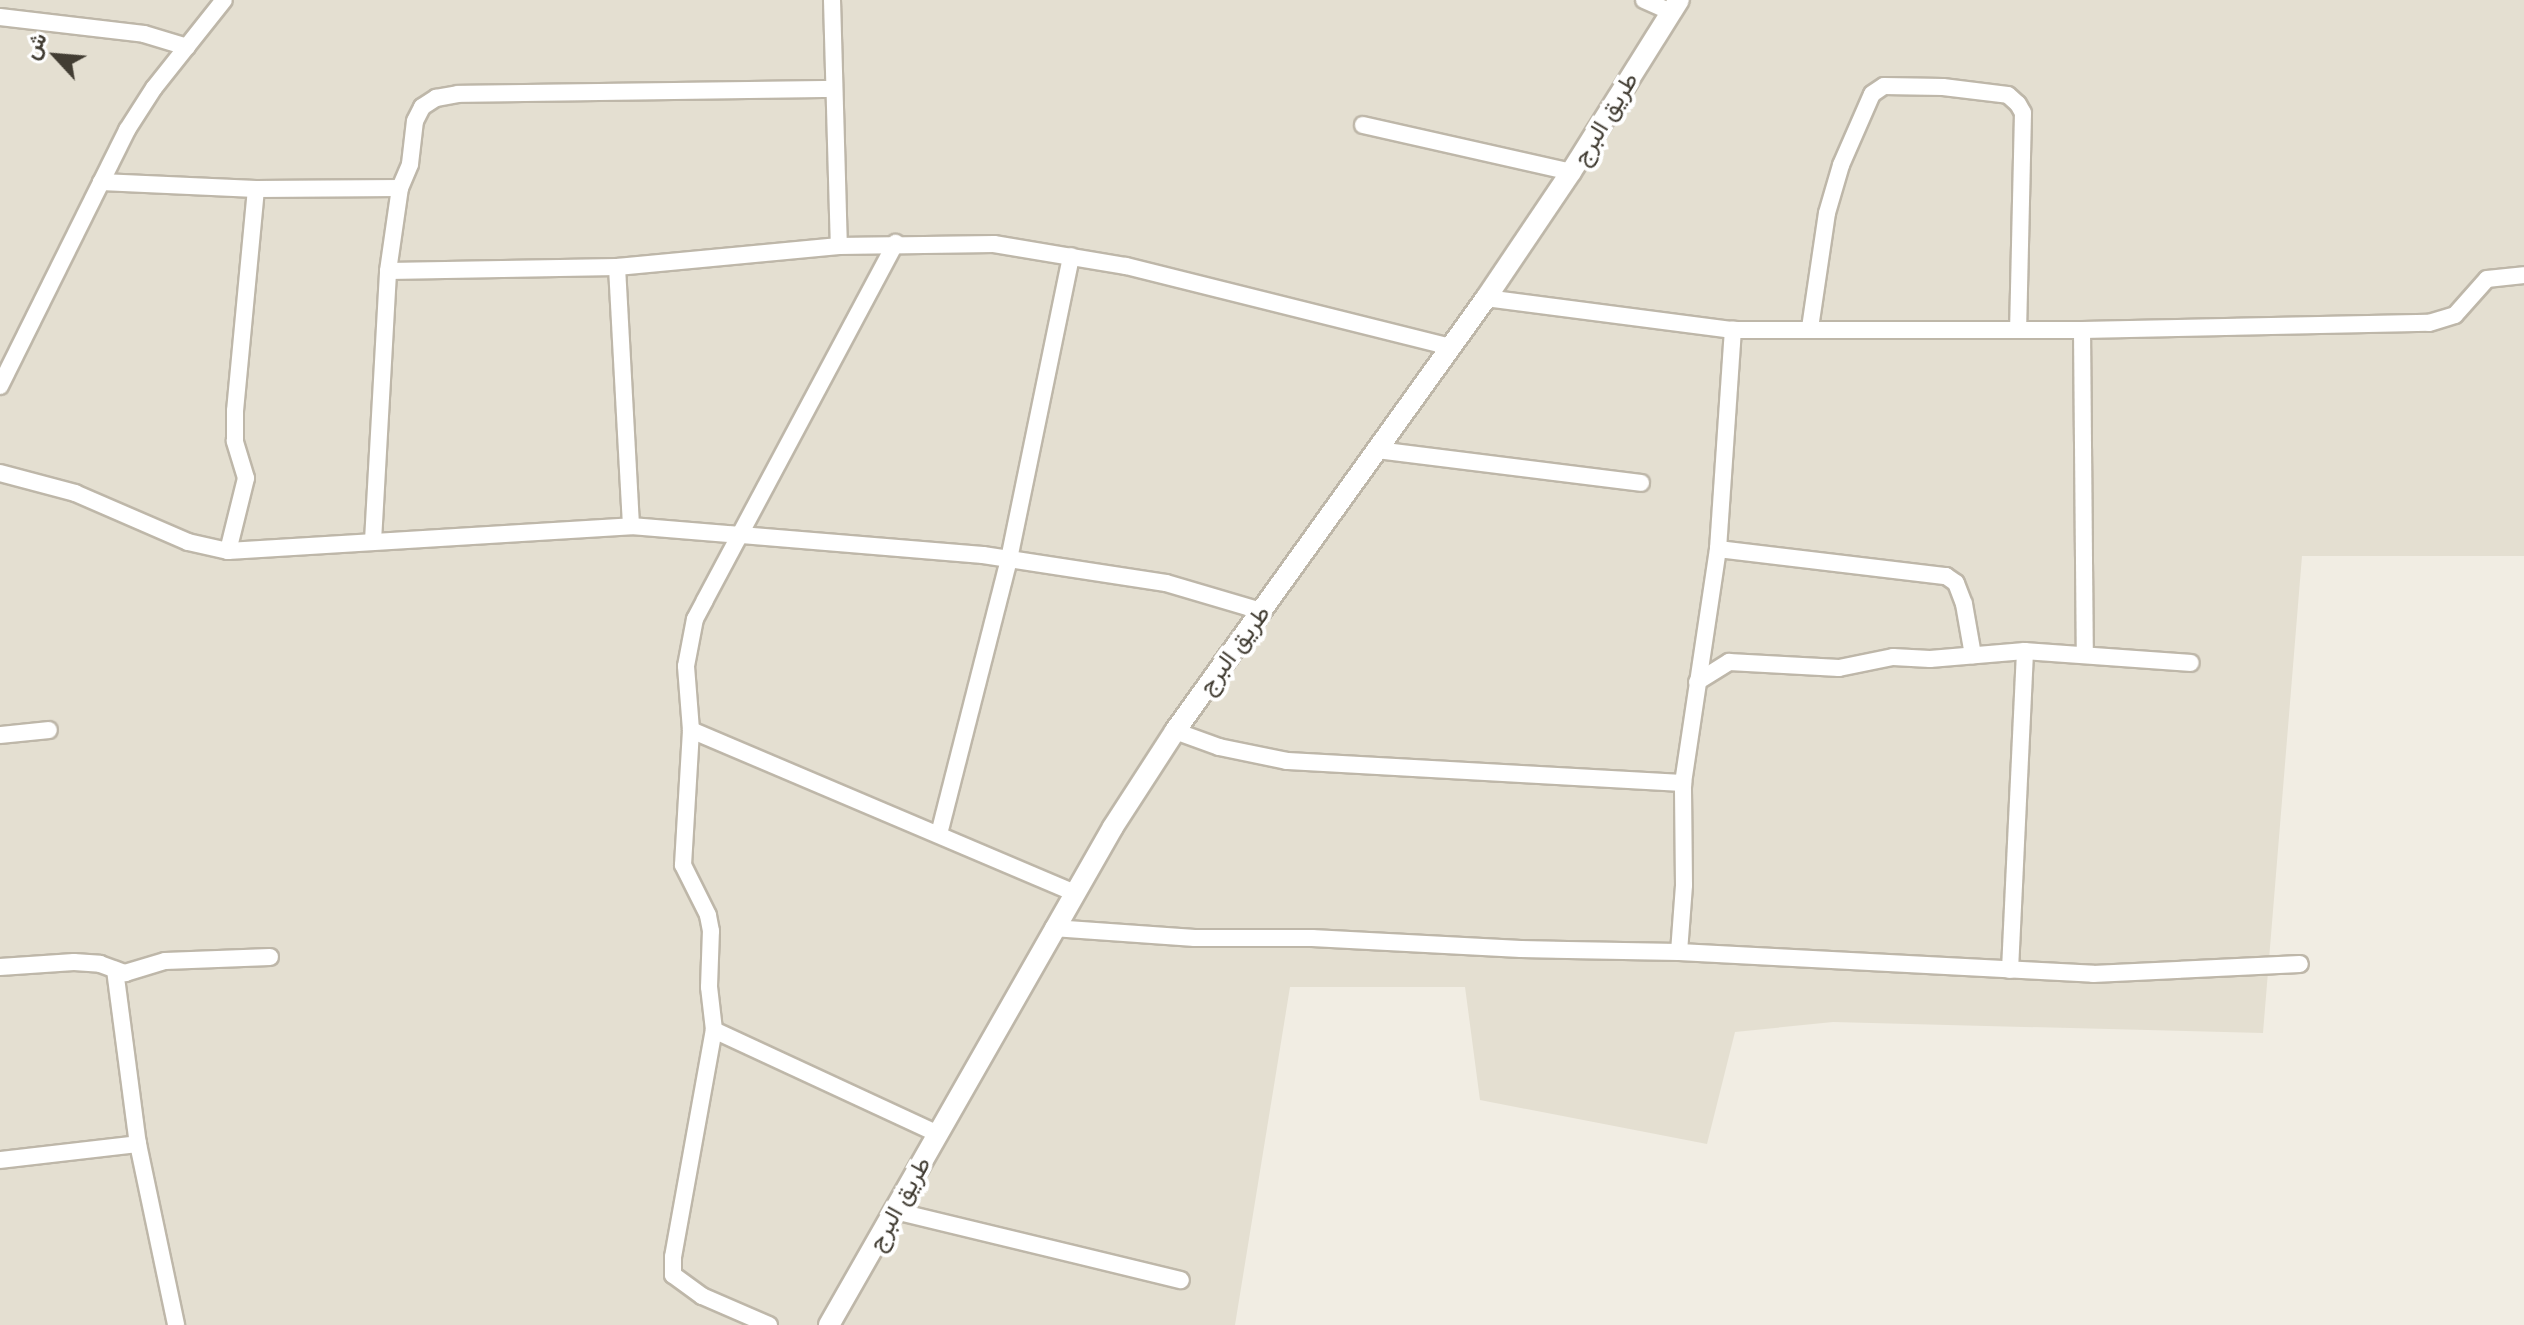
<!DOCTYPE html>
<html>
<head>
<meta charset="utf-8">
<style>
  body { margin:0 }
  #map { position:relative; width:2524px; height:1325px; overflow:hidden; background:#f1ede3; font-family:Lato,Vazirmatn,sans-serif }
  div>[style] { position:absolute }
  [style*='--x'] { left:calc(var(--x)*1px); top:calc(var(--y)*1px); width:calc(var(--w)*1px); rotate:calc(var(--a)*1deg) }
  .residential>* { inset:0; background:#e4dfd1 }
  .roads { filter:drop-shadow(2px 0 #beb7a9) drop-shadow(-2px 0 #beb7a9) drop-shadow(0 2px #beb7a9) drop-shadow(0 -2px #beb7a9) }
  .minor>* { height:16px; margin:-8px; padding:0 8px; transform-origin:8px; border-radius:8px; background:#fff }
  .tertiary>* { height:20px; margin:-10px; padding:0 10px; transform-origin:10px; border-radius:10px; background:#fff }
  span { translate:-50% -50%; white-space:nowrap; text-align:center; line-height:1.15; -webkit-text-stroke:8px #fff; paint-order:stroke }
  .street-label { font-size:24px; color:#423d33 }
  .north { position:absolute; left:16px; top:16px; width:80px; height:80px; -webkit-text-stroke:6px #fff; paint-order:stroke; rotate:296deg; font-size:22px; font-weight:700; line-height:32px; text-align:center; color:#423d33 }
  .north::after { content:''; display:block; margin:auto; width:28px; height:36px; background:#423d33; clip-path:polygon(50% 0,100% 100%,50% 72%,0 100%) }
</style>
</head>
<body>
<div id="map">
  <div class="residential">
    <i style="clip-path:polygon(0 0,2524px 0,2524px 556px,2302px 556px,2263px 1033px,1833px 1022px,1735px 1032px,1707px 1144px,1480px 1100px,1465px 987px,1290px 987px,1235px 1325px,0 1325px)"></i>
  </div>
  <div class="roads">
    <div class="minor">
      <i style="--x:832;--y:0;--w:246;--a:88.4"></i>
      <i style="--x:1644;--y:0;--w:30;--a:24"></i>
      <i style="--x:0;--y:17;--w:145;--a:6.7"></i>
      <i style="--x:144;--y:34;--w:45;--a:16.8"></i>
      <i style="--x:1363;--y:125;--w:213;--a:12.7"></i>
      <i style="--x:101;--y:182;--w:155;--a:2.6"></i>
      <i style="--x:256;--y:189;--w:144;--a:-0.4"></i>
      <i style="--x:617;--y:267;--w:259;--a:86.9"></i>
      <i style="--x:388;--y:271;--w:229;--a:-1"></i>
      <i style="--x:617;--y:267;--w:223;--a:-5.4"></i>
      <i style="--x:839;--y:246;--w:155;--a:-0.7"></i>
      <i style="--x:994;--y:244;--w:134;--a:9.5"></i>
      <i style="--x:1126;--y:266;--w:335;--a:14"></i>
      <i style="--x:1486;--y:298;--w:249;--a:7.4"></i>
      <i style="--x:1733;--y:330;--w:349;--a:0"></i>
      <i style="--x:2082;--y:330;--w:347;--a:-1.2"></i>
      <i style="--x:2429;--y:323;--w:27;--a:-17"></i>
      <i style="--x:2455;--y:315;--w:48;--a:-48.4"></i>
      <i style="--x:2487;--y:279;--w:37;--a:-6"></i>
      <i style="--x:1810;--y:328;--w:116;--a:-81.6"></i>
      <i style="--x:1827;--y:213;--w:50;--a:-73.7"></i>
      <i style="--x:1841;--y:165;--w:77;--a:-66.4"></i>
      <i style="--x:1872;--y:94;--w:14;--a:-34"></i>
      <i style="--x:1884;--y:86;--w:59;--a:1"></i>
      <i style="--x:1943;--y:87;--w:65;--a:7"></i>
      <i style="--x:2008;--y:95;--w:13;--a:42"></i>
      <i style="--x:2018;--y:104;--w:10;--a:61"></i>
      <i style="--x:2023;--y:113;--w:215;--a:91.3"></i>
      <i style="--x:2082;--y:330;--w:322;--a:89.5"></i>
      <i style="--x:0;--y:386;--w:286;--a:-63.6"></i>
      <i style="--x:127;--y:130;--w:50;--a:-57.3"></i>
      <i style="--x:154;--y:88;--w:112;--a:-51.5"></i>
      <i style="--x:1377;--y:450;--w:266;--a:7.1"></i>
      <i style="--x:0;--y:473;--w:78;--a:14.9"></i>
      <i style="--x:75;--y:493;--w:123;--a:23.4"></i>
      <i style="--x:188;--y:542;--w:41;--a:12.7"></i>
      <i style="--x:228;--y:551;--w:404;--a:-3.5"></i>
      <i style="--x:631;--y:526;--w:353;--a:4.7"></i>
      <i style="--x:983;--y:555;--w:185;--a:8.7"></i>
      <i style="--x:1166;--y:583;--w:99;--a:16.4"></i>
      <i style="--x:373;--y:541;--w:270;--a:-86.8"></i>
      <i style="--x:388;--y:271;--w:84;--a:-81.8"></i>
      <i style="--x:400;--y:188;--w:26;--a:-67"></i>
      <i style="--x:410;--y:164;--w:43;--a:-83.4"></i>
      <i style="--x:415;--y:121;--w:16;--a:-63"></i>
      <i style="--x:422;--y:107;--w:17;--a:-33"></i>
      <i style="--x:436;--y:98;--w:22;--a:-10"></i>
      <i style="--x:458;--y:94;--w:376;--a:-0.8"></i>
      <i style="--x:1718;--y:549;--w:230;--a:6.8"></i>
      <i style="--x:1946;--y:576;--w:12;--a:35"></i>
      <i style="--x:1956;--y:583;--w:22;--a:69"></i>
      <i style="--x:1964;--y:604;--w:52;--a:80"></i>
      <i style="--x:228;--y:551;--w:75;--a:-76.1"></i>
      <i style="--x:246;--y:478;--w:39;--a:-107"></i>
      <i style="--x:235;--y:441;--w:30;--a:-90"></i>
      <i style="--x:235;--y:411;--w:223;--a:-84.6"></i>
      <i style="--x:1697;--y:682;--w:38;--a:-32"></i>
      <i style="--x:1729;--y:662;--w:110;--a:3.1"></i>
      <i style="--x:1839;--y:668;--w:55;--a:-11.5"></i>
      <i style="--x:1893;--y:657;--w:37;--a:3"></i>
      <i style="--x:1930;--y:659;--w:95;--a:-4.8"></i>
      <i style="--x:691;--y:730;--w:415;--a:23"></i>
      <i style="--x:1175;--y:731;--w:47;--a:20"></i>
      <i style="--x:1219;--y:747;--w:69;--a:11.6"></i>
      <i style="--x:1287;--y:761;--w:397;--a:3.2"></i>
      <i style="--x:0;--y:735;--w:49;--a:-5.8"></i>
      <i style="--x:939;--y:834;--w:284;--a:-75.7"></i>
      <i style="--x:1009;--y:559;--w:309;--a:-78.4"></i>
      <i style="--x:1053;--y:928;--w:142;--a:4"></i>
      <i style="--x:1195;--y:938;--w:117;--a:0"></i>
      <i style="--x:1312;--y:938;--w:209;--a:3"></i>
      <i style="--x:1521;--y:949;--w:158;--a:1.1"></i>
      <i style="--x:1679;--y:952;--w:415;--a:3"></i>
      <i style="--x:2093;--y:974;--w:207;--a:-2.8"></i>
      <i style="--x:1679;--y:952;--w:67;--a:-85.7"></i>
      <i style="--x:1684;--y:885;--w:102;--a:-90.6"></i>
      <i style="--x:1683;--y:783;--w:237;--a:-81.5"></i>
      <i style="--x:1718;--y:549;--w:220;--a:-86.1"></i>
      <i style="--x:0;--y:967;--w:74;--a:-3.9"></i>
      <i style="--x:74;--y:962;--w:26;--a:4"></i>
      <i style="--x:100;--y:964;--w:27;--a:20"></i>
      <i style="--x:125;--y:973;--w:42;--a:-16.7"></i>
      <i style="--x:165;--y:961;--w:105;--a:-2.2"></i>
      <i style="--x:115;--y:970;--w:176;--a:82.5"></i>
      <i style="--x:138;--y:1144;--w:185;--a:78.1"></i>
      <i style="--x:2010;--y:970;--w:319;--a:-87.3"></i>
      <i style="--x:2025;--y:651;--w:166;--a:4.1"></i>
      <i style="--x:714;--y:1030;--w:245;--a:24.9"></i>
      <i style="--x:0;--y:1160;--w:139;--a:-6.6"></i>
      <i style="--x:895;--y:1211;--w:294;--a:13.6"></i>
      <i style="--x:769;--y:1325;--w:73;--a:-156.6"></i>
      <i style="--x:702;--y:1296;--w:36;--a:-144"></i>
      <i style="--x:673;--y:1275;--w:18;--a:-90"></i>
      <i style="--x:673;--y:1257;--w:231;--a:-79.8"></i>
      <i style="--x:714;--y:1030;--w:43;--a:-96.6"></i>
      <i style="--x:709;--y:987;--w:56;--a:-88"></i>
      <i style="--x:711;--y:931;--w:16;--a:-101"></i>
      <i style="--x:708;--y:915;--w:56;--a:-116.6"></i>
      <i style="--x:683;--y:865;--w:135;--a:-86.6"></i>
      <i style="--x:691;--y:730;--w:64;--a:-94.5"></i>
      <i style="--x:686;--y:666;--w:48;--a:-79.2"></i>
      <i style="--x:695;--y:619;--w:21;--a:-62"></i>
      <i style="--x:705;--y:600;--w:405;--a:-61.9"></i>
    </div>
    <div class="tertiary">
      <i style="--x:829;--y:1325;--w:573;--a:-60.3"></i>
      <i style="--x:1113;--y:827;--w:114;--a:-57.1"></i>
      <i style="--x:1175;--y:731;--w:533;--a:-54.31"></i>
      <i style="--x:1486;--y:298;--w:152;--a:-56"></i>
      <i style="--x:1571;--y:172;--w:203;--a:-57.9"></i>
    </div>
  </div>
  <div class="street-label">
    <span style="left:1604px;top:118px;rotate:-59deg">طريق البرج</span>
    <span style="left:1233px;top:649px;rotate:-54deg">طريق البرج</span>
    <span style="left:898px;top:1203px;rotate:-61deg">طريق البرج</span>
  </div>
  <div class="north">ش</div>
</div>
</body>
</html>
